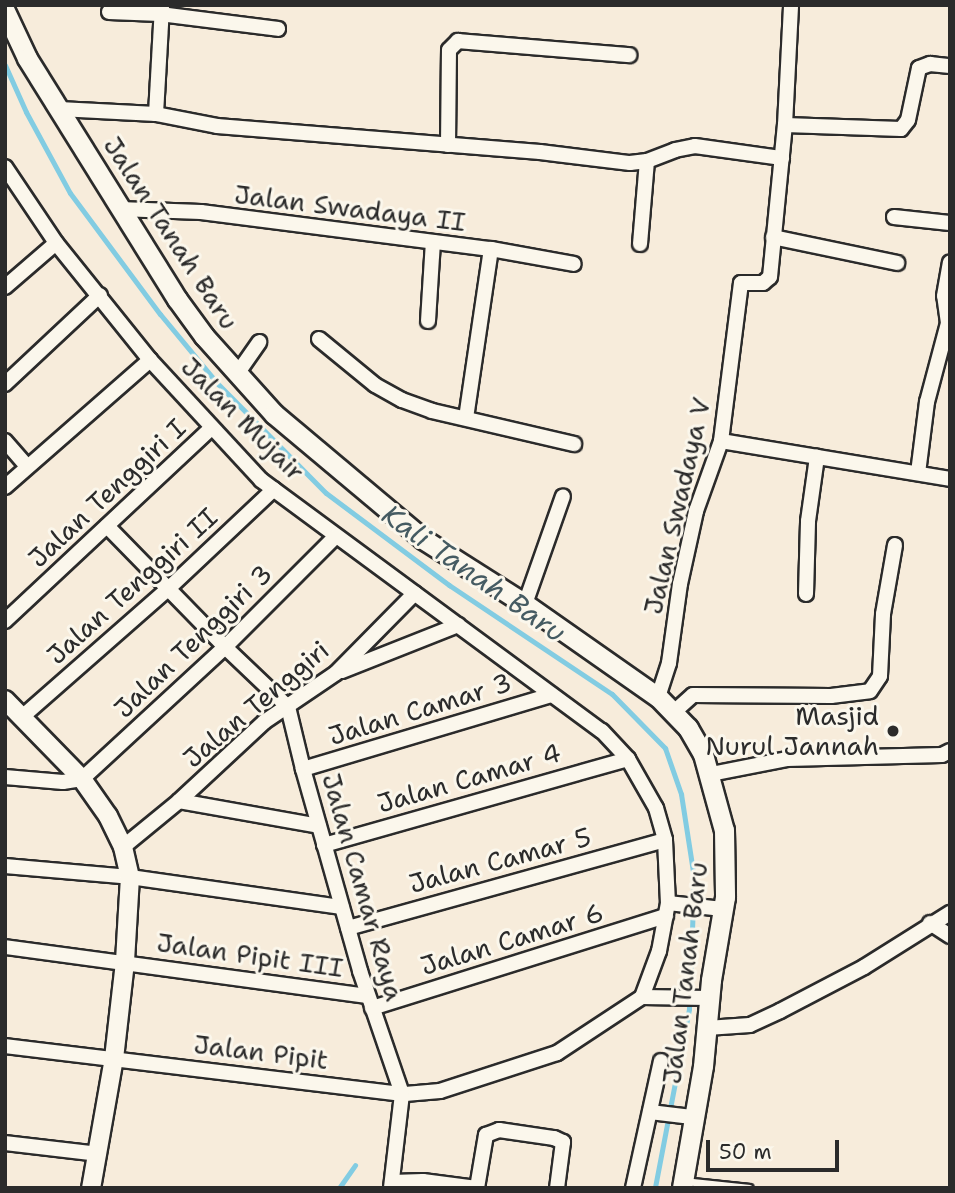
<!DOCTYPE html>
<html>
<head>
<meta charset="utf-8">
<style>
  body { margin:0 }
  #map { position:relative; width:955px; height:1193px; overflow:hidden; background:#f7ecdb; font-family:"Shantell Sans",sans-serif }
  div>[style] { position:absolute }
  [style*='--x'] { left:calc(var(--x)*1px); top:calc(var(--y)*1px); width:calc(var(--w)*1px); rotate:calc(var(--a)*1deg) }
  .stream>* { height:5px; margin:-2.5px; padding:0 2.5px; transform-origin:2.5px; border-radius:2.5px; background:#82cce2 }
  .roads { filter:drop-shadow(2px 0 #2b2b2b) drop-shadow(-2px 0 #2b2b2b) drop-shadow(0 2px #2b2b2b) drop-shadow(0 -2px #2b2b2b) }
  .service>* { height:7px; margin:-3.5px; padding:0 3.5px; transform-origin:3.5px; border-radius:3.5px; background:#fbf7ec }
  .minor>* { height:14px; margin:-7px; padding:0 7px; transform-origin:7px; border-radius:7px; background:#fbf7ec }
  .tertiary>* { height:18px; margin:-9px; padding:0 9px; transform-origin:9px; border-radius:9px; background:#fbf7ec }
  .secondary>* { height:19px; margin:-9.5px; padding:0 9.5px; transform-origin:9.5px; border-radius:9.5px; background:#fbf7ec }
  .dots>* { width:19px; height:19px; translate:-50% -50%; box-sizing:border-box; border:4px solid #fbf7ec; border-radius:50% }
  span { translate:-50% -50%; white-space:nowrap; text-align:center; line-height:1.15; -webkit-text-stroke:6px #fbf7ec; paint-order:stroke }
  .street-label { font-size:26px; color:#2b2b2b }
  .poi-label { font-size:26px; color:#2b2b2b }
  .right { translate:-100% -50%; text-align:right }
  .water-label { font-size:28px; color:#455b62; font-style:italic }
  .frame { position:absolute; inset:0; border:7px solid #2b2b2b; pointer-events:none }
  .scale { position:absolute; left:706px; top:1140px; width:133px; height:32px; box-sizing:border-box; border:4px solid #2b2b2b; border-top:0; padding-left:9px; font-size:21px; line-height:24px; white-space:nowrap; color:#2b2b2b; -webkit-text-stroke:5px #fbf7ec; paint-order:stroke }
</style>
</head>
<body>
<div id="map">
  <div class="stream">
    <i style="--x:5;--y:65;--w:51;--a:65.9"></i>
    <i style="--x:26;--y:112;--w:92;--a:61.5"></i>
    <i style="--x:70;--y:193;--w:151;--a:53.4"></i>
    <i style="--x:160;--y:314;--w:91;--a:50.4"></i>
    <i style="--x:218;--y:384;--w:153;--a:45.3"></i>
    <i style="--x:326;--y:493;--w:154;--a:36.8"></i>
    <i style="--x:449;--y:585;--w:196;--a:33.8"></i>
    <i style="--x:612;--y:694;--w:76;--a:45.5"></i>
    <i style="--x:665;--y:748;--w:49;--a:70.8"></i>
    <i style="--x:681;--y:794;--w:85;--a:81.2"></i>
    <i style="--x:694;--y:878;--w:131;--a:92.2"></i>
    <i style="--x:689;--y:1009;--w:182;--a:100.8"></i>
    <i style="--x:339;--y:1188;--w:28;--a:-55"></i>
  </div>
  <div class="roads">
    <div class="service">
      <i style="--x:684;--y:1181;--w:65;--a:6.1"></i>
    </div>
    <div class="minor">
      <i style="--x:109;--y:12;--w:51;--a:2.2"></i>
      <i style="--x:160;--y:14;--w:119;--a:7.2"></i>
      <i style="--x:59;--y:109;--w:97;--a:3"></i>
      <i style="--x:156;--y:114;--w:62;--a:11.1"></i>
      <i style="--x:217;--y:126;--w:324;--a:4.6"></i>
      <i style="--x:540;--y:152;--w:91;--a:7"></i>
      <i style="--x:630;--y:163;--w:17;--a:-7"></i>
      <i style="--x:647;--y:161;--w:30;--a:-21"></i>
      <i style="--x:675;--y:150;--w:20;--a:-11"></i>
      <i style="--x:695;--y:146;--w:88;--a:7.9"></i>
      <i style="--x:156;--y:114;--w:107;--a:-86.8"></i>
      <i style="--x:785;--y:125;--w:116;--a:2"></i>
      <i style="--x:901;--y:129;--w:11;--a:-52"></i>
      <i style="--x:908;--y:120;--w:53;--a:-78.1"></i>
      <i style="--x:919;--y:68;--w:12;--a:-20"></i>
      <i style="--x:930;--y:64;--w:20;--a:6"></i>
      <i style="--x:448;--y:145;--w:95;--a:-89.4"></i>
      <i style="--x:449;--y:50;--w:13;--a:-45"></i>
      <i style="--x:458;--y:41;--w:172;--a:4.7"></i>
      <i style="--x:5;--y:167;--w:92;--a:56.1"></i>
      <i style="--x:56;--y:243;--w:150;--a:51.2"></i>
      <i style="--x:150;--y:360;--w:163;--a:47.2"></i>
      <i style="--x:261;--y:480;--w:423;--a:36.4"></i>
      <i style="--x:602;--y:731;--w:38;--a:47"></i>
      <i style="--x:628;--y:759;--w:56;--a:60.3"></i>
      <i style="--x:656;--y:808;--w:33;--a:74"></i>
      <i style="--x:665;--y:840;--w:63;--a:87.3"></i>
      <i style="--x:668;--y:903;--w:49;--a:100.6"></i>
      <i style="--x:659;--y:951;--w:49;--a:110.3"></i>
      <i style="--x:642;--y:997;--w:102;--a:146.6"></i>
      <i style="--x:557;--y:1053;--w:123;--a:162"></i>
      <i style="--x:440;--y:1091;--w:38;--a:175"></i>
      <i style="--x:402;--y:1094;--w:400;--a:-173.1"></i>
      <i style="--x:119;--y:209;--w:82;--a:2.1"></i>
      <i style="--x:201;--y:212;--w:292;--a:7.3"></i>
      <i style="--x:491;--y:249;--w:84;--a:10.2"></i>
      <i style="--x:894;--y:217;--w:56;--a:6.1"></i>
      <i style="--x:773;--y:237;--w:127;--a:11.8"></i>
      <i style="--x:640;--y:244;--w:83;--a:-85.2"></i>
      <i style="--x:5;--y:287;--w:67;--a:-40.8"></i>
      <i style="--x:428;--y:321;--w:79;--a:-86.4"></i>
      <i style="--x:319;--y:339;--w:72;--a:39.4"></i>
      <i style="--x:375;--y:385;--w:31;--a:29"></i>
      <i style="--x:402;--y:400;--w:32;--a:20"></i>
      <i style="--x:432;--y:411;--w:146;--a:13.1"></i>
      <i style="--x:237;--y:374;--w:39;--a:-55"></i>
      <i style="--x:5;--y:384;--w:130;--a:-43.1"></i>
      <i style="--x:466;--y:418;--w:171;--a:-81.6"></i>
      <i style="--x:5;--y:441;--w:32;--a:49"></i>
      <i style="--x:721;--y:441;--w:232;--a:9.4"></i>
      <i style="--x:918;--y:473;--w:72;--a:-82.8"></i>
      <i style="--x:927;--y:402;--w:82;--a:-75.1"></i>
      <i style="--x:948;--y:323;--w:27;--a:-98"></i>
      <i style="--x:944;--y:296;--w:34;--a:-80"></i>
      <i style="--x:5;--y:487;--w:193;--a:-41.2"></i>
      <i style="--x:107;--y:526;--w:169;--a:45.7"></i>
      <i style="--x:225;--y:647;--w:87;--a:43.6"></i>
      <i style="--x:806;--y:594;--w:73;--a:-88.4"></i>
      <i style="--x:808;--y:521;--w:65;--a:-82"></i>
      <i style="--x:525;--y:604;--w:114;--a:-70.6"></i>
      <i style="--x:5;--y:621;--w:282;--a:-43.1"></i>
      <i style="--x:342;--y:671;--w:125;--a:-21.6"></i>
      <i style="--x:658;--y:697;--w:36;--a:-72"></i>
      <i style="--x:669;--y:663;--w:80;--a:-82.1"></i>
      <i style="--x:680;--y:584;--w:75;--a:-77.6"></i>
      <i style="--x:696;--y:511;--w:74;--a:-70.3"></i>
      <i style="--x:721;--y:441;--w:159;--a:-82.8"></i>
      <i style="--x:741;--y:283;--w:22;--a:0"></i>
      <i style="--x:763;--y:283;--w:9;--a:-41"></i>
      <i style="--x:770;--y:277;--w:153;--a:-84.4"></i>
      <i style="--x:785;--y:125;--w:120;--a:-87.1"></i>
      <i style="--x:288;--y:707;--w:64;--a:76.4"></i>
      <i style="--x:303;--y:769;--w:210;--a:74.2"></i>
      <i style="--x:360;--y:971;--w:130;--a:71.1"></i>
      <i style="--x:402;--y:1094;--w:95;--a:96.7"></i>
      <i style="--x:674;--y:712;--w:25;--a:-42"></i>
      <i style="--x:693;--y:695;--w:138;--a:0.4"></i>
      <i style="--x:831;--y:696;--w:39;--a:-7"></i>
      <i style="--x:870;--y:691;--w:18;--a:-56"></i>
      <i style="--x:880;--y:676;--w:62;--a:-87.2"></i>
      <i style="--x:883;--y:614;--w:70;--a:-80.1"></i>
      <i style="--x:22;--y:717;--w:196;--a:-41.3"></i>
      <i style="--x:169;--y:588;--w:144;--a:-43.3"></i>
      <i style="--x:303;--y:769;--w:259;--a:-16.6"></i>
      <i style="--x:711;--y:774;--w:77;--a:-11.2"></i>
      <i style="--x:787;--y:759;--w:155;--a:-1.5"></i>
      <i style="--x:942;--y:755;--w:9;--a:-27"></i>
      <i style="--x:5;--y:777;--w:58;--a:4.9"></i>
      <i style="--x:63;--y:782;--w:19;--a:-9"></i>
      <i style="--x:82;--y:779;--w:195;--a:-42.7"></i>
      <i style="--x:225;--y:647;--w:156;--a:-45"></i>
      <i style="--x:179;--y:801;--w:142;--a:10.1"></i>
      <i style="--x:324;--y:845;--w:316;--a:-15.8"></i>
      <i style="--x:123;--y:847;--w:72;--a:-39.4"></i>
      <i style="--x:179;--y:801;--w:116;--a:-42.9"></i>
      <i style="--x:264;--y:722;--w:87;--a:-34.2"></i>
      <i style="--x:336;--y:673;--w:112;--a:-45.4"></i>
      <i style="--x:5;--y:866;--w:125;--a:5"></i>
      <i style="--x:130;--y:877;--w:214;--a:8.1"></i>
      <i style="--x:668;--y:903;--w:55;--a:6.2"></i>
      <i style="--x:930;--y:923;--w:24;--a:33"></i>
      <i style="--x:348;--y:928;--w:329;--a:-15.5"></i>
      <i style="--x:5;--y:947;--w:366;--a:7.7"></i>
      <i style="--x:642;--y:997;--w:67;--a:0.9"></i>
      <i style="--x:372;--y:1008;--w:308;--a:-17.4"></i>
      <i style="--x:707;--y:1028;--w:43;--a:-4"></i>
      <i style="--x:750;--y:1025;--w:33;--a:-25"></i>
      <i style="--x:780;--y:1011;--w:95;--a:-27.6"></i>
      <i style="--x:864;--y:967;--w:102;--a:-32.1"></i>
      <i style="--x:650;--y:1112;--w:42;--a:6.8"></i>
      <i style="--x:5;--y:1143;--w:94;--a:6.7"></i>
      <i style="--x:392;--y:1182;--w:31;--a:-2"></i>
      <i style="--x:423;--y:1181;--w:54;--a:7.4"></i>
      <i style="--x:477;--y:1188;--w:54;--a:-80.4"></i>
      <i style="--x:486;--y:1135;--w:14;--a:-21"></i>
      <i style="--x:499;--y:1130;--w:56;--a:8.3"></i>
      <i style="--x:554;--y:1138;--w:10;--a:24"></i>
      <i style="--x:563;--y:1142;--w:46;--a:97.4"></i>
      <i style="--x:633;--y:1188;--w:130;--a:-77.6"></i>
    </div>
    <div class="tertiary">
      <i style="--x:5;--y:700;--w:110;--a:45.7"></i>
      <i style="--x:82;--y:779;--w:45;--a:54.9"></i>
      <i style="--x:108;--y:816;--w:34;--a:64"></i>
      <i style="--x:123;--y:847;--w:31;--a:77"></i>
      <i style="--x:130;--y:877;--w:85;--a:93.4"></i>
      <i style="--x:125;--y:962;--w:97;--a:96.5"></i>
      <i style="--x:114;--y:1058;--w:132;--a:100"></i>
    </div>
    <div class="secondary">
      <i style="--x:5;--y:11;--w:52;--a:64.9"></i>
      <i style="--x:27;--y:58;--w:284;--a:58.1"></i>
      <i style="--x:177;--y:299;--w:46;--a:53.9"></i>
      <i style="--x:204;--y:336;--w:105;--a:48.1"></i>
      <i style="--x:274;--y:414;--w:194;--a:40"></i>
      <i style="--x:423;--y:539;--w:121;--a:32.5"></i>
      <i style="--x:525;--y:604;--w:162;--a:35"></i>
      <i style="--x:658;--y:697;--w:43;--a:45.9"></i>
      <i style="--x:688;--y:728;--w:30;--a:60"></i>
      <i style="--x:703;--y:754;--w:79;--a:74.6"></i>
      <i style="--x:724;--y:830;--w:67;--a:89.1"></i>
      <i style="--x:725;--y:897;--w:84;--a:99.6"></i>
      <i style="--x:711;--y:980;--w:86;--a:95.3"></i>
      <i style="--x:703;--y:1066;--w:124;--a:99.8"></i>
    </div>
  </div>
  <div class="dots">
    <i style="left:893px;top:731px;background:#2b2b2b"></i>
  </div>
  <div class="street-label">
    <span style="left:350px;top:208px;rotate:7deg">Jalan Swadaya II</span>
    <span style="left:171px;top:233px;rotate:57deg">Jalan Tanah Baru</span>
    <span style="left:243px;top:419px;rotate:45deg">Jalan Mujair</span>
    <span style="left:107px;top:493px;rotate:-43deg">Jalan Tenggiri I</span>
    <span style="left:677px;top:506px;rotate:-77deg">Jalan Swadaya V</span>
    <span style="left:132px;top:586px;rotate:-42deg">Jalan Tenggiri II</span>
    <span style="left:193px;top:641px;rotate:-44deg">Jalan Tenggiri 3</span>
    <span style="left:256px;top:704px;rotate:-40deg">Jalan Tenggiri</span>
    <span style="left:420px;top:709px;rotate:-17deg">Jalan Camar 3</span>
    <span style="left:469px;top:778px;rotate:-16deg">Jalan Camar 4</span>
    <span style="left:500px;top:860px;rotate:-15deg">Jalan Camar 5</span>
    <span style="left:363px;top:887px;rotate:74deg">Jalan Camar Raya</span>
    <span style="left:512px;top:939px;rotate:-17deg">Jalan Camar 6</span>
    <span style="left:250px;top:955px;rotate:8deg">Jalan Pipit III</span>
    <span style="left:685px;top:973px;rotate:-83deg">Jalan Tanah Baru</span>
    <span style="left:261px;top:1052px;rotate:7deg">Jalan Pipit</span>
  </div>
  <div class="poi-label">
    <span class="right" style="left:879px;top:731px">Masjid<br>Nurul Jannah</span>
  </div>
  <div class="water-label">
    <span style="left:474px;top:573px;rotate:35deg">Kali Tanah Baru</span>
  </div>
  <div class="frame"></div>
  <div class="scale">50 m</div>
</div>
</body>
</html>
